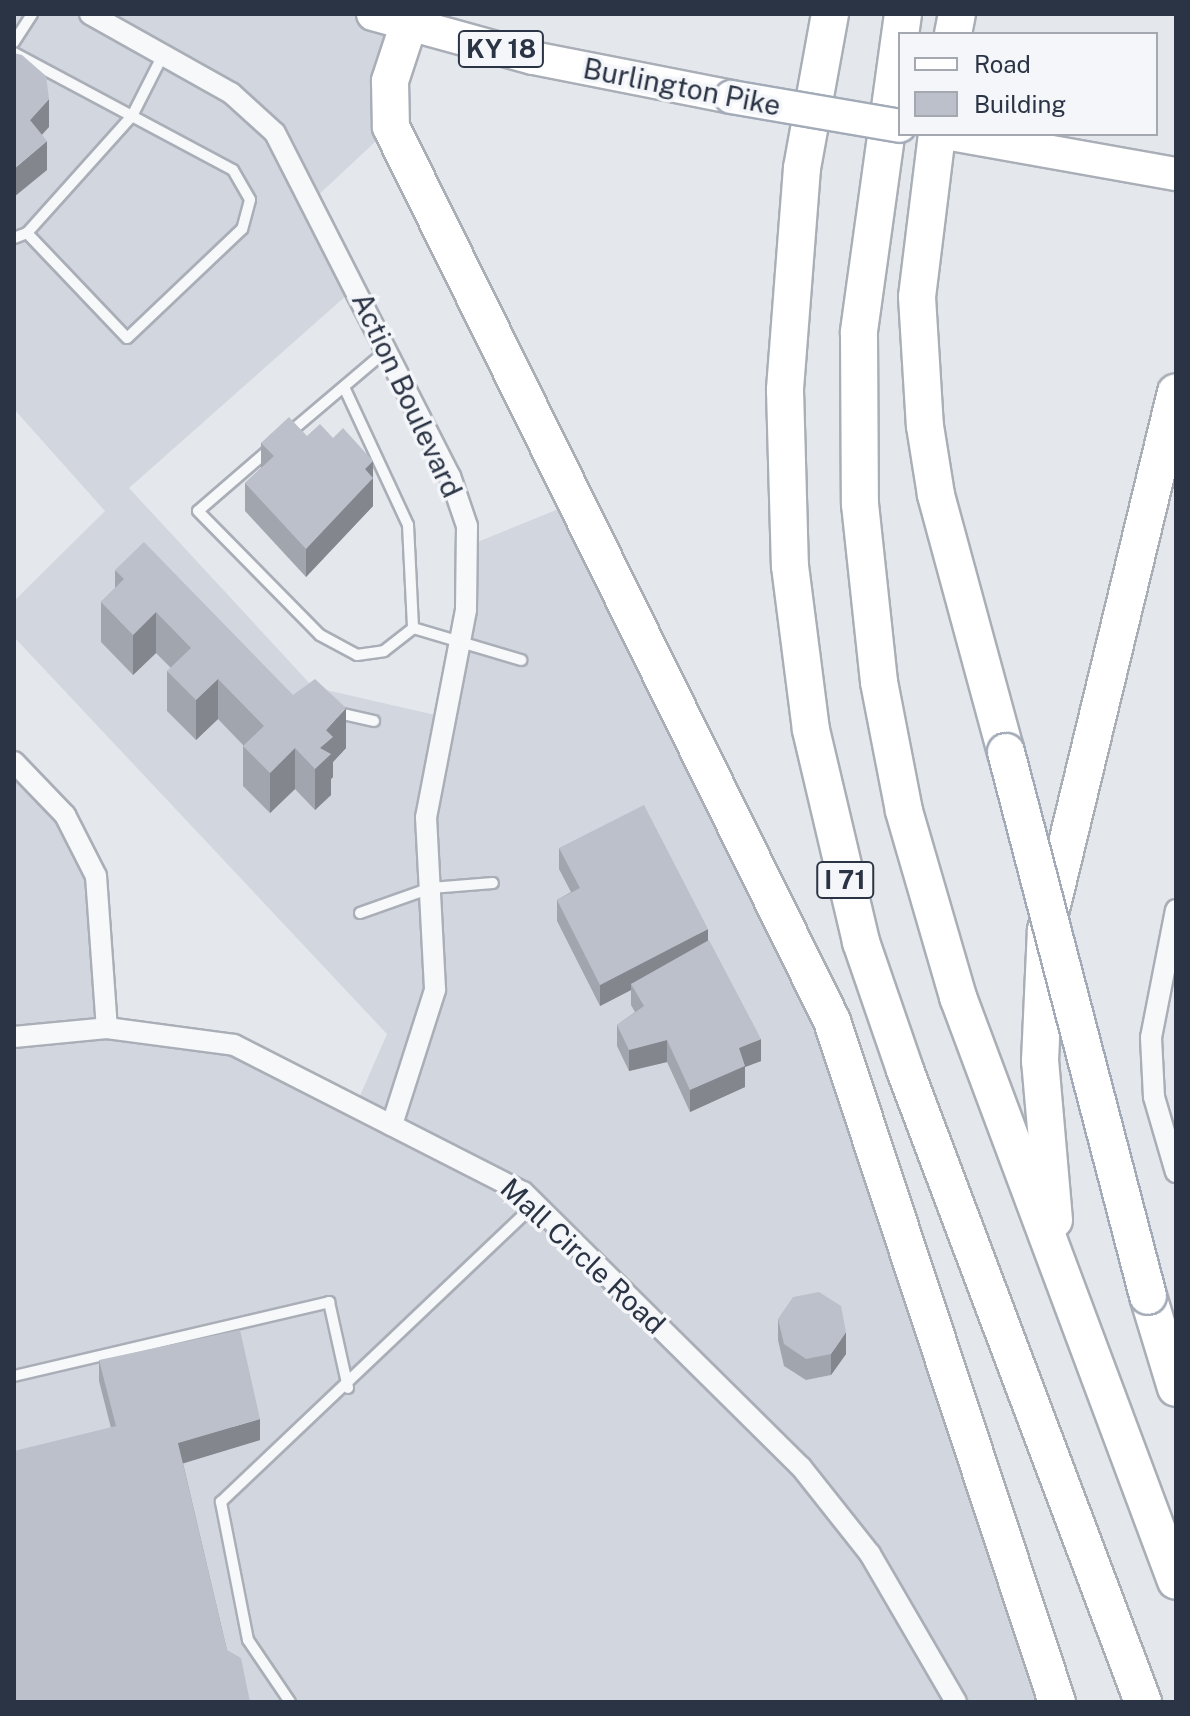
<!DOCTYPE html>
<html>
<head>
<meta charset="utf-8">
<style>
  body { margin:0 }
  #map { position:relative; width:1190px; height:1716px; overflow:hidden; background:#e4e7ec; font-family:"Public Sans",sans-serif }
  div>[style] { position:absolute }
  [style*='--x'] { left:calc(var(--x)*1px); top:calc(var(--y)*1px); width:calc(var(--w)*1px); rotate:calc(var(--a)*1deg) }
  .built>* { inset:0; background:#d2d6de }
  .roads { filter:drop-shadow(2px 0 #a9aeb7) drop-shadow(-2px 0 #a9aeb7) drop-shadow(0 2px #a9aeb7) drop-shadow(0 -2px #a9aeb7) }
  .service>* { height:10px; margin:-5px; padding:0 5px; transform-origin:5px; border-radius:5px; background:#f7f8fa }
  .minor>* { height:20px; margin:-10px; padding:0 10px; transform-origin:10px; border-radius:10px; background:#f7f8fa }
  .primary>* { height:32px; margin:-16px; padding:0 16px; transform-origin:16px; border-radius:16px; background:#fff }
  .motorway>* { height:36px; margin:-18px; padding:0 18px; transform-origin:18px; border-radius:18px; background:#fff }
  .bridges { filter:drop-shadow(2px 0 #a3abb8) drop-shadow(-2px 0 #a3abb8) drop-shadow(0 2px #a3abb8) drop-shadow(0 -2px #a3abb8) }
  .primary-bridge>* { height:32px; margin:-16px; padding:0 16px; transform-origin:16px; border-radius:16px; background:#fff }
  .motorway-bridge>* { height:36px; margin:-18px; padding:0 18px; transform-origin:18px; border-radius:18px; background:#fff }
  .wall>* { inset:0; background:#a1a5ae }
  .shaded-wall>* { inset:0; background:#83868d }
  .building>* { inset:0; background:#bbc0ca }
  span { translate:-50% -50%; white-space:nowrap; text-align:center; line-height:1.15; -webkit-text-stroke:7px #f4f6f9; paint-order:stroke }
  .shield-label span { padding:2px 6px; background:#f4f6f9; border:2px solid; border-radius:6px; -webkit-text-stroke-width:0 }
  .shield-label { font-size:26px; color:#2b3445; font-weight:700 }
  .street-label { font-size:28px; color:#2b3445 }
  .frame { position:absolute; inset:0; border:16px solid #2b3445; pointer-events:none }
  .legend { position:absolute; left:898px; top:32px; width:260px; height:104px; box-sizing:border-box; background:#f4f6f9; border:2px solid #a4a8b1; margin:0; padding:10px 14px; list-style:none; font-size:24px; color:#2b3445 }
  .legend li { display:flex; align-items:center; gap:16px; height:40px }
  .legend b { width:40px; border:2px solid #a4a8b1 }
</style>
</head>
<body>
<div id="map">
  <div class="built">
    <i style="clip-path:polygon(14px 14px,412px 14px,391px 127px,313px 200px,356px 287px,129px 488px,313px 687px,444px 717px,470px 545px,578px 501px,792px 929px,1057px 1702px,14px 1702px,14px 762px,83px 842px,107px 1028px,199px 1034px,356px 1105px,387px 1034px,14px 637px,14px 601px,105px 511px,14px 409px)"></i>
  </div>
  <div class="roads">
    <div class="service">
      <i style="--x:14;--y:42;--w:33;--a:-57"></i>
      <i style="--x:14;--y:53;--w:248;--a:28.1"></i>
      <i style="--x:233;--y:170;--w:34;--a:60"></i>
      <i style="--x:250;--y:200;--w:30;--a:105"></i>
      <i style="--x:242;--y:229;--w:158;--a:136.5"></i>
      <i style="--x:127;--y:338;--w:145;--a:-133.6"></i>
      <i style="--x:27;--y:233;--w:14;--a:159"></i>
      <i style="--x:27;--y:233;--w:157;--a:-48.1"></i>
      <i style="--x:132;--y:116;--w:68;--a:-63.1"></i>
      <i style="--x:344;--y:387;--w:152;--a:65.1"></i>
      <i style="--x:408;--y:525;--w:103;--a:87.2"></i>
      <i style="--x:289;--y:433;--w:128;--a:-40.3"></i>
      <i style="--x:271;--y:448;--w:96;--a:139.2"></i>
      <i style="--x:198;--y:511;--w:174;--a:45.5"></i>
      <i style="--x:320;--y:635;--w:42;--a:28.4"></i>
      <i style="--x:357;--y:655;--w:27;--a:-8"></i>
      <i style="--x:384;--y:651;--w:37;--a:-38"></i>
      <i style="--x:413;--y:628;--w:113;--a:16.5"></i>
      <i style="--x:334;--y:712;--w:41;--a:12.7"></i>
      <i style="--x:360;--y:913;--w:75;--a:-19.4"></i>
      <i style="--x:431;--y:888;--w:62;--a:-4.6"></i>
      <i style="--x:14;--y:1376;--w:324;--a:-13.2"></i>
      <i style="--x:329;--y:1302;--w:88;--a:77.5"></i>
      <i style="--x:290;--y:1702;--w:75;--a:-124.1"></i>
      <i style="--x:248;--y:1640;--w:141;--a:-101.1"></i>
      <i style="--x:221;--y:1502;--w:433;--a:-43.5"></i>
    </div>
    <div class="minor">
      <i style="--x:90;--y:14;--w:162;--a:29.3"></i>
      <i style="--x:231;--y:93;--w:59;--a:42.3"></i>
      <i style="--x:275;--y:133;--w:385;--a:63"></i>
      <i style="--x:450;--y:476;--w:53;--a:71.2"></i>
      <i style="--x:467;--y:526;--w:84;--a:90.7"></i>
      <i style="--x:466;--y:610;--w:211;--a:100.9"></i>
      <i style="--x:426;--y:817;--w:173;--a:87"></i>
      <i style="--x:435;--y:990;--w:142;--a:107.7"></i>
      <i style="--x:14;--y:762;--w:74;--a:46.1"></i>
      <i style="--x:65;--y:815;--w:68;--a:63.1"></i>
      <i style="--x:96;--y:876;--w:152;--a:85.9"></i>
      <i style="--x:1176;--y:910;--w:130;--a:101.1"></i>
      <i style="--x:1151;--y:1038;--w:59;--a:87.1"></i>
      <i style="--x:1154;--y:1097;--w:78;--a:73.7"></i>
      <i style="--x:14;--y:1037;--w:93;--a:-5.5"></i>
      <i style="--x:107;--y:1028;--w:128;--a:7.6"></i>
      <i style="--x:234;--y:1045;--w:324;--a:27"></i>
      <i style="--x:523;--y:1192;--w:391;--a:44.7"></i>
      <i style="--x:801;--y:1467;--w:111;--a:51.6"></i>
      <i style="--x:870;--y:1554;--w:171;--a:59.8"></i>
    </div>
    <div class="primary">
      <i style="--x:373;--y:14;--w:166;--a:15.4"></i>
      <i style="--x:533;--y:58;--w:202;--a:11.1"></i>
      <i style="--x:951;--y:134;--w:229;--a:10.1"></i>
    </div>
    <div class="motorway">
      <i style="--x:412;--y:14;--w:71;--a:108.2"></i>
      <i style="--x:390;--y:81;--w:46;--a:88.8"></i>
      <i style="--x:391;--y:127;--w:997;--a:63.74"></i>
      <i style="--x:832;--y:1021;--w:717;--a:71.72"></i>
      <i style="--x:830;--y:14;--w:157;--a:100.3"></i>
      <i style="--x:802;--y:168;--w:223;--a:94.4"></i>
      <i style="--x:785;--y:390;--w:176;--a:88.4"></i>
      <i style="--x:790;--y:566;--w:165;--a:82.7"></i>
      <i style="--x:811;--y:730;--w:218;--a:76.7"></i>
      <i style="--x:861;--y:942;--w:135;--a:71"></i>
      <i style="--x:905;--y:1070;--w:675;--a:69.36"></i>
      <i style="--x:903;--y:14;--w:322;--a:97.9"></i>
      <i style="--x:859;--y:333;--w:171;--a:89.7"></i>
      <i style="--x:860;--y:504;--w:179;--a:83.9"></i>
      <i style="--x:879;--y:682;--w:131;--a:79"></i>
      <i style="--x:904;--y:811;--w:194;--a:73.8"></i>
      <i style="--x:958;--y:997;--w:623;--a:69.53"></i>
      <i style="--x:953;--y:34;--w:20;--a:-79"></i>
      <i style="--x:937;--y:134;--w:164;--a:97"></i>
      <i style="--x:917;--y:297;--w:129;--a:86.5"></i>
      <i style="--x:925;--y:426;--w:70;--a:80.9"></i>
      <i style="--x:936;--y:495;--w:266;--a:74.8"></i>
      <i style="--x:1054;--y:1220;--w:160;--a:-95"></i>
      <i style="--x:1040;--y:1061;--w:131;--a:-87.4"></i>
      <i style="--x:1046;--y:930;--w:553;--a:-76.42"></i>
      <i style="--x:1148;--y:1296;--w:96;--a:73.1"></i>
    </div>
  </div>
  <div class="bridges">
    <div class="primary-bridge">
      <i style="--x:731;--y:97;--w:171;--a:9.7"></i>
    </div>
    <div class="motorway-bridge">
      <i style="--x:1006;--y:752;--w:562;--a:75.37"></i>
    </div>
  </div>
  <div class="wall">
    <i style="clip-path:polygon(307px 436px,333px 438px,373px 461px,373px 506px,306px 577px,245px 511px,245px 483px,261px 468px,261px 443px)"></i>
    <i style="clip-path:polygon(115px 570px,346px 748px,333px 762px,333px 777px,331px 779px,331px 795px,315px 810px,295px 789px,270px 813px,243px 786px,243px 745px,218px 719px,196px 740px,167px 711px,167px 671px,171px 668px,156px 653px,133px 675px,101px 642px,101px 602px,115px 588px)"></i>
    <i style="clip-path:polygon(559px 848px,708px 941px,761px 1061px,745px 1067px,745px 1087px,690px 1112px,667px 1062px,629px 1071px,617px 1046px,617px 1025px,635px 1012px,631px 1005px,631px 990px,600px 1006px,557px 921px,557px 900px,571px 892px,559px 869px)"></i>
    <i style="clip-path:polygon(778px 1319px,846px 1354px,831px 1375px,806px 1380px,784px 1366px,778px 1340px)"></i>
    <i style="clip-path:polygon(99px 1360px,260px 1440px,183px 1463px,227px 1650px,111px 1428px,99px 1381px)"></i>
  </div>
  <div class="shaded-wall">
    <i style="clip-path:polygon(49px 99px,49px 127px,30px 148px,30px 120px)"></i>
    <i style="clip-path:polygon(47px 141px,47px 170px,14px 197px,14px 169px)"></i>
    <i style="clip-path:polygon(373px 461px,373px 506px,306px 577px,306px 549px,365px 469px)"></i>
    <i style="clip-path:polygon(156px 612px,156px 653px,133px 675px,133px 635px)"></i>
    <i style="clip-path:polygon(218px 679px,218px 719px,196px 740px,196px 700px)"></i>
    <i style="clip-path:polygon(346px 708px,346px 748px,333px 762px,333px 777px,331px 779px,331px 795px,315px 810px,315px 769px,320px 748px,326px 730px)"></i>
    <i style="clip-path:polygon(295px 748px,295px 789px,270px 813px,270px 773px)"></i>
    <i style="clip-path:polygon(708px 929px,708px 951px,631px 984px,631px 990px,600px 1006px,600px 985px)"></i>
    <i style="clip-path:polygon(761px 1039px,761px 1061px,745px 1067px,745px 1087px,690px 1112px,690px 1090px,739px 1048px)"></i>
    <i style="clip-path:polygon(667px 1040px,667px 1062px,629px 1071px,629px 1050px)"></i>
    <i style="clip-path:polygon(846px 1332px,846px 1354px,831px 1375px,831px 1354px)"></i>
    <i style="clip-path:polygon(260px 1419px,260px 1440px,178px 1465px,178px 1443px)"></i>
  </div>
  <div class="building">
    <i style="clip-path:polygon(14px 53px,22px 55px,46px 76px,49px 99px,30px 120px,47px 141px,14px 169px)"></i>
    <i style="clip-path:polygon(289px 417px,307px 436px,320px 424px,333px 438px,343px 428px,373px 461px,365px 469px,373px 478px,306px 549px,245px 483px,274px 456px,261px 443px)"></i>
    <i style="clip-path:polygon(144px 542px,293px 695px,315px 679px,346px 708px,326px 730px,333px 737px,320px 748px,331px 754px,315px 769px,295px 748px,270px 773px,243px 746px,264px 726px,218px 679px,196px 700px,167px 671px,191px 648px,156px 612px,133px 635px,101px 602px,124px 579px,115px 570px)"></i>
    <i style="clip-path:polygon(644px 805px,708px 929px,600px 985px,557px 900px,580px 888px,559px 848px)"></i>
    <i style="clip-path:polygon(709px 940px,761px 1039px,739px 1048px,745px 1066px,690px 1090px,667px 1040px,629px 1050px,617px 1025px,644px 1006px,631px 984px)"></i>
    <i style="clip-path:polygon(819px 1292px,841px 1306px,846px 1332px,831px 1354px,806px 1359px,784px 1344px,778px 1319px,793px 1297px)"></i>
    <i style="clip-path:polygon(240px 1330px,260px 1419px,178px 1443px,227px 1650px,241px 1658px,250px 1702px,14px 1702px,14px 1451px,116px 1426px,99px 1360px)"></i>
  </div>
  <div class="shield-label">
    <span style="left:501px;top:49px">KY 18</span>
    <span style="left:845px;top:880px">I 71</span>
  </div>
  <div class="street-label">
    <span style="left:682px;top:87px;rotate:11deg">Burlington Pike</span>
    <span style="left:407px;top:395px;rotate:65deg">Action Boulevard</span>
    <span style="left:583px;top:1256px;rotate:43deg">Mall Circle Road</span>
  </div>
  <div class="frame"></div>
  <ul class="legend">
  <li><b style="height:10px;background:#fff"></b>Road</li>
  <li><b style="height:22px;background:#bbc0ca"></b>Building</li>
  </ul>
</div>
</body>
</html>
